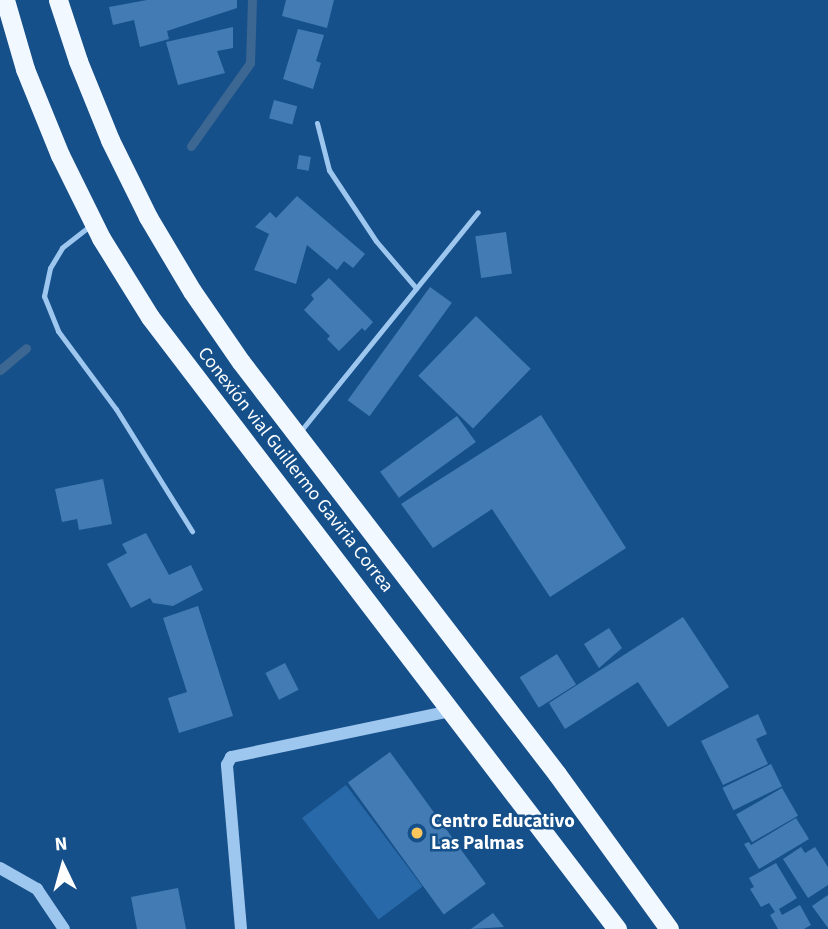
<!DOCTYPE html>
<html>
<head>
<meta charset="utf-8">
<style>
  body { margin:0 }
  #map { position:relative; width:828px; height:929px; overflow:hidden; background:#16508a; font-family:"Source Sans 3",sans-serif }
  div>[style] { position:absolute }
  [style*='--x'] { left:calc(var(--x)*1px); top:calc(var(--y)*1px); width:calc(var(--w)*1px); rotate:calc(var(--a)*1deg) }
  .green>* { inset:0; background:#286aa9; transform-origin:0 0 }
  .stream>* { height:9px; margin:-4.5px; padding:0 4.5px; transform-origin:4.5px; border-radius:4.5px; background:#3c6792 }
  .building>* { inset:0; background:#437cb5; transform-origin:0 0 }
  .service>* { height:5px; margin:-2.5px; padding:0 2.5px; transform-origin:2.5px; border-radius:2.5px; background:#9ec7ef }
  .tertiary>* { height:12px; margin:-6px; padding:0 6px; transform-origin:6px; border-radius:6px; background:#9ec7ef }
  .trunk>* { height:19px; margin:-9.5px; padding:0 9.5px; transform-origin:9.5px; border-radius:9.5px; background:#f2f8ff }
  .dots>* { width:19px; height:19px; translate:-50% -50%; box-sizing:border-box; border:4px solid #16508a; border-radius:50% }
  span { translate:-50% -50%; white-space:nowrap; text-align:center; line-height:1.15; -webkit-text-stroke:5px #16508a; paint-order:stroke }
  .street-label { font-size:19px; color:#fff }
  .poi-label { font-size:19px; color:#fff; font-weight:700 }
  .left { translate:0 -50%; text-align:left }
  .north { position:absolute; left:28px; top:831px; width:70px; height:70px; -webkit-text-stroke:5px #16508a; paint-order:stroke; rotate:355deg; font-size:19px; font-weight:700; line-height:28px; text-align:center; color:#fff }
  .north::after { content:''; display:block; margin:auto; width:24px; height:32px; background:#fff; clip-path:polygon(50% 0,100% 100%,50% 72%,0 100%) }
</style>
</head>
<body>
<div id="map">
  <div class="green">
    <i style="left:346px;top:785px;width:127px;height:55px;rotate:53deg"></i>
  </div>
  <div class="stream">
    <i style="--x:191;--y:146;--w:102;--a:-54.6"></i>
    <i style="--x:250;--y:63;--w:63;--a:-88.2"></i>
    <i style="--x:0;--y:370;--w:34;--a:-40"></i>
  </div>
  <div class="building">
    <i style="clip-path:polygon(147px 0,237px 0,237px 8px,167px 31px,169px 39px,140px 47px,134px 20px,113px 25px,109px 7px)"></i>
    <i style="clip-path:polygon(286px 0,334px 0,327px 28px,282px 16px)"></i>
    <i style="clip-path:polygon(233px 27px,233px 48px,217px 51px,225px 73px,178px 85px,166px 42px)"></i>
    <i style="clip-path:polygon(298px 29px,324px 35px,316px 61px,321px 63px,313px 89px,283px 79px)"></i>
    <i style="left:274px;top:100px;width:24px;height:19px;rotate:15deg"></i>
    <i style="left:299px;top:155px;width:12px;height:14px;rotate:9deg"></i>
    <i style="clip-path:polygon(297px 196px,365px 254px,353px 268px,344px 261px,337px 270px,307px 245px,296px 284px,254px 270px,269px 234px,255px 227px,270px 212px,276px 218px)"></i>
    <i style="left:506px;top:232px;width:42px;height:31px;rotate:82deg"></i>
    <i style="clip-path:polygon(329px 278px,373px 322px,365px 331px,362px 328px,339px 351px,327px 339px,330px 336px,304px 310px,314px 299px,311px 295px)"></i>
    <i style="left:430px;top:287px;width:27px;height:140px;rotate:36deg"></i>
    <i style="left:476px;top:316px;width:76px;height:83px;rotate:44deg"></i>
    <i style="clip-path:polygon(541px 415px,626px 548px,550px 597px,492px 509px,433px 548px,401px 504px)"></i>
    <i style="left:457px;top:416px;width:32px;height:95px;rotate:54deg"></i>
    <i style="clip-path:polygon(103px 479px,112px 524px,79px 530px,77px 519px,62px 522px,55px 489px)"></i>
    <i style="clip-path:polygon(146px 533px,169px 575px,191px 565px,203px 590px,173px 606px,153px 603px,150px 598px,131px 608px,107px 564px,127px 553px,122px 544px)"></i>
    <i style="clip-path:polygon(198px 606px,233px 716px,179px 733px,168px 698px,187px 692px,163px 618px)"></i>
    <i style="clip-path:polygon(683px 617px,729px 687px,668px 727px,638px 682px,565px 729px,549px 703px)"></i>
    <i style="clip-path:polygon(609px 628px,622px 648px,599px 668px,584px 644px)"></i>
    <i style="left:557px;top:654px;width:36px;height:44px;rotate:58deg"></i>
    <i style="left:285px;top:663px;width:30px;height:22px;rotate:63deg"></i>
    <i style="clip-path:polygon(758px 714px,767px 734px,756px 739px,768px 764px,723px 785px,701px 741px)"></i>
    <i style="left:390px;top:752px;width:163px;height:52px;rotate:54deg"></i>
    <i style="left:771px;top:764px;width:25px;height:54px;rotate:64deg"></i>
    <i style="left:782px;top:788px;width:32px;height:53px;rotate:60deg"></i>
    <i style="clip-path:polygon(796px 818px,809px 839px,759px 869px,744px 844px,749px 842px,751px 845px)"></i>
    <i style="clip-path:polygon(801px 847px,805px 853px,815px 847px,828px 867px,828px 885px,808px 898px,783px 859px)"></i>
    <i style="clip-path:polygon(776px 863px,797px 898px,779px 909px,782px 915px,800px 905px,811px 925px,804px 929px,778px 929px,770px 915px,775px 912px,769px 903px,761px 907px,750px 889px,754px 887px,749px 878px)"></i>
    <i style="clip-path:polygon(178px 888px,186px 929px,137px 929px,131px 897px)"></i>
    <i style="clip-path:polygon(828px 895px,828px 928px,812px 906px)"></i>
    <i style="clip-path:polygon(493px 913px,504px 927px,471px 929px)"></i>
  </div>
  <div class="service">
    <i style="--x:317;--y:123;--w:49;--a:75.7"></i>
    <i style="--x:329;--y:170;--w:85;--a:56.5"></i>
    <i style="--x:376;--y:241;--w:62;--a:49.6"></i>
    <i style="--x:91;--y:225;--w:37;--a:142"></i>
    <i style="--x:62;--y:248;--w:23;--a:121"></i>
    <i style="--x:50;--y:268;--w:29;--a:102"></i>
    <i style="--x:44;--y:296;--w:38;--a:68"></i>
    <i style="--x:58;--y:331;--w:97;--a:53.4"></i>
    <i style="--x:116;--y:409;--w:144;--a:58.1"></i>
    <i style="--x:299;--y:433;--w:284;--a:-51"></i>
  </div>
  <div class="tertiary">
    <i style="--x:0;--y:868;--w:43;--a:29.6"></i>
    <i style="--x:37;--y:889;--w:48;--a:56"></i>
    <i style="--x:241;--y:929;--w:165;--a:-94.9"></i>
    <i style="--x:227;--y:765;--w:9;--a:-63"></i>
    <i style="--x:231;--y:757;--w:225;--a:-11.8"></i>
  </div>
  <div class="trunk">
    <i style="--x:5;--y:0;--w:72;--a:73.8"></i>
    <i style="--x:25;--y:69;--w:93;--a:67.9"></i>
    <i style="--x:60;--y:155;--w:93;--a:63.7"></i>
    <i style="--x:101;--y:238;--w:93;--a:58.2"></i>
    <i style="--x:150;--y:317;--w:770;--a:52.65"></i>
    <i style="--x:58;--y:0;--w:64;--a:71.8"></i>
    <i style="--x:78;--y:61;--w:85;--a:67.9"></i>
    <i style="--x:110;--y:140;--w:86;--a:63.7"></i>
    <i style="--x:148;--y:217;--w:86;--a:59.3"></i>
    <i style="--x:192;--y:291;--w:86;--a:55.4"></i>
    <i style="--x:241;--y:362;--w:519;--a:52.51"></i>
    <i style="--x:557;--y:774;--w:191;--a:54.1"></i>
  </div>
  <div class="dots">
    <i style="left:417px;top:833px;background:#ffc65c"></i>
  </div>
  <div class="street-label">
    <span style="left:295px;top:470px;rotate:52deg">Conexión vial Guillermo Gaviria Correa</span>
  </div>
  <div class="poi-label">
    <span class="left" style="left:431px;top:833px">Centro Educativo<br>Las Palmas</span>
  </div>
  <div class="north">N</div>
</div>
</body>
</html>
